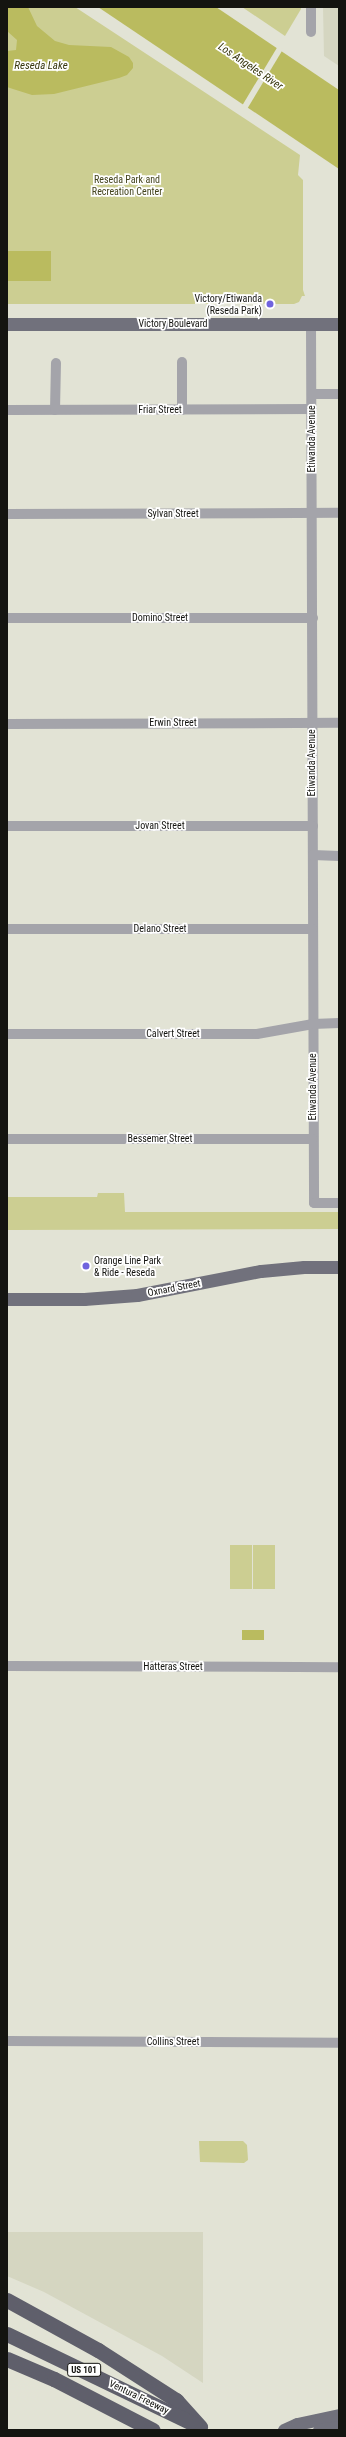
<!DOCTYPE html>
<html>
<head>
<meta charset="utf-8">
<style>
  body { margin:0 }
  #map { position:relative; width:346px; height:2437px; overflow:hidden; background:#e2e3d5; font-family:"Roboto Condensed",sans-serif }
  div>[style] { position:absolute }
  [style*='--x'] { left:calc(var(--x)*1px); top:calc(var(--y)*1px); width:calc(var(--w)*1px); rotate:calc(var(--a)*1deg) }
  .built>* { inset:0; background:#d5d6c1 }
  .green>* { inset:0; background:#ccce92; transform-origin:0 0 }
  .water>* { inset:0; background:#babb5f; transform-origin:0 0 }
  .pier>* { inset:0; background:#e2e3d5; transform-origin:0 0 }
  .minor>* { height:10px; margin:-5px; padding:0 5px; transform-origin:5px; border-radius:5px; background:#a4a4aa }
  .major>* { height:13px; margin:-6.5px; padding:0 6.5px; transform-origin:6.5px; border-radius:6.5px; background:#71717c }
  .highway>* { height:15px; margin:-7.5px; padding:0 7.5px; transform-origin:7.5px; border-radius:7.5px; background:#5f5f6b }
  .dots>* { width:11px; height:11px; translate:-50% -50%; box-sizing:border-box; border:2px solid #fff; border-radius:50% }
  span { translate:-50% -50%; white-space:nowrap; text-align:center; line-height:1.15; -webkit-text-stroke:3.5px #fff; paint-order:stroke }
  .shield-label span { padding:1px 3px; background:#fff; border:1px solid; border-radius:3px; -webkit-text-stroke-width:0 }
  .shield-label { font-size:9px; color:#141410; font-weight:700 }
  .park-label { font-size:10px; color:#42421b }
  .poi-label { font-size:10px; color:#141410 }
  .right { translate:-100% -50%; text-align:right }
  .left { translate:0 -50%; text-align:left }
  .street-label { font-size:10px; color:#141410 }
  .water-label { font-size:11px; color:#36350d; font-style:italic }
  .frame { position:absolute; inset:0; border:8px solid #141410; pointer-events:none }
</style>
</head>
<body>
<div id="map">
  <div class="built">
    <i style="clip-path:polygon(323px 7px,339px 7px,339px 66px,324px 56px)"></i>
    <i style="clip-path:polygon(7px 2232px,203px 2232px,203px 2383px,162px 2356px,44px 2292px,7px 2276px)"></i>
  </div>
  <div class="green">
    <i style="clip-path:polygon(7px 7px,75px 7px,300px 155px,298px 175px,303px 180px,303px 290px,305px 296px,302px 296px,299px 302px,294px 304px,7px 304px)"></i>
    <i style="clip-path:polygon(242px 7px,301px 7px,301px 9px,285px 36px)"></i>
    <i style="clip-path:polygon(98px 1193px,124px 1193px,125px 1212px,339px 1212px,339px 1229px,7px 1230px,7px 1197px,97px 1197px)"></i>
    <i style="left:230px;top:1545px;width:22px;height:44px"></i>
    <i style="left:253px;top:1545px;width:22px;height:44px"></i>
    <i style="clip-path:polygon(199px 2141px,243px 2141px,247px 2145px,248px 2160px,244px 2163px,200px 2162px)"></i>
  </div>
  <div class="water">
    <i style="clip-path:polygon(7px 7px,28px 7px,37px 26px,55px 41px,69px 45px,111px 47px,129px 57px,133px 63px,133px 68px,127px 75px,119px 78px,54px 94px,32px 95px,13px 89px,7px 87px,7px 51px,16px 50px,17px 40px,7px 31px)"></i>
    <i style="clip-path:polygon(98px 7px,216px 7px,339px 90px,339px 169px)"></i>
    <i style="left:7px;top:251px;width:44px;height:30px"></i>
    <i style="left:242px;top:1630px;width:22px;height:10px"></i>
  </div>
  <div class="pier">
    <i style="left:278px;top:46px;width:6px;height:70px;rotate:31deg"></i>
  </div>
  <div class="minor">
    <i style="--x:311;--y:32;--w:25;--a:-90"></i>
    <i style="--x:311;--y:324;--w:879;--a:89.8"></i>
    <i style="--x:314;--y:1203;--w:25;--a:0"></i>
    <i style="--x:312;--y:394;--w:27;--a:0"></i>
    <i style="--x:7;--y:410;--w:305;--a:-0.2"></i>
    <i style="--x:55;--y:410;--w:47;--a:-88.8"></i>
    <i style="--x:182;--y:410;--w:48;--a:-90"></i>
    <i style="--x:7;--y:514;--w:332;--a:-0.2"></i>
    <i style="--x:7;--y:618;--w:306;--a:0"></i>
    <i style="--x:7;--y:724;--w:332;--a:-0.2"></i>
    <i style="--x:7;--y:826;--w:306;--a:0"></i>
    <i style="--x:313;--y:855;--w:26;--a:2"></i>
    <i style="--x:7;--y:929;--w:306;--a:0"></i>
    <i style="--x:7;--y:1034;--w:250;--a:0"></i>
    <i style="--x:257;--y:1034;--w:57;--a:-10.1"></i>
    <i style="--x:313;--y:1024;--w:26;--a:-2"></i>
    <i style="--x:7;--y:1139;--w:306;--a:0"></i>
    <i style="--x:7;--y:1666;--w:332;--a:0.2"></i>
    <i style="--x:7;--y:2041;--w:332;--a:0.3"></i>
  </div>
  <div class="major">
    <i style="--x:7;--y:324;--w:332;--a:0"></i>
    <i style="--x:7;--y:1299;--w:77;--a:0"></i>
    <i style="--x:84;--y:1299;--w:53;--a:-4.3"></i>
    <i style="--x:137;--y:1295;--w:126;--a:-11"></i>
    <i style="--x:261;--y:1271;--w:43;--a:-5.3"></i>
    <i style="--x:304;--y:1267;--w:35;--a:0"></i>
    <i style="--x:284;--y:2430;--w:14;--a:-25"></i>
    <i style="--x:297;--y:2424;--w:43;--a:-12.1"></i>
    <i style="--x:319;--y:2430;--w:20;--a:-9"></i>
  </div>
  <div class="highway">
    <i style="--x:7;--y:2300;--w:104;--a:28.8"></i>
    <i style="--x:98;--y:2350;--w:93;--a:32.7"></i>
    <i style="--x:176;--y:2400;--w:36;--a:48"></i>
    <i style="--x:7;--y:2334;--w:208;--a:25.7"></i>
    <i style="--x:7;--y:2359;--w:51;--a:23.1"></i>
    <i style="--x:54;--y:2379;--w:111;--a:27.3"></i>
  </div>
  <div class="dots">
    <i style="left:270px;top:304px;background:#7063de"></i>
    <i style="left:86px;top:1266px;background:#7063de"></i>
  </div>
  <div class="shield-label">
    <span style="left:84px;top:2370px">US 101</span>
  </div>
  <div class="park-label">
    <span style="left:127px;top:185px">Reseda Park and<br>Recreation Center</span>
  </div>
  <div class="poi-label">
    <span class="right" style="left:262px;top:304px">Victory/Etiwanda<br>(Reseda Park)</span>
    <span class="left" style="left:94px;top:1266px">Orange Line Park<br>&amp; Ride - Reseda</span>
  </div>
  <div class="street-label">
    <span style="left:173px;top:324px">Victory Boulevard</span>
    <span style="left:160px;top:410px">Friar Street</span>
    <span style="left:312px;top:439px;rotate:-90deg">Etiwanda Avenue</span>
    <span style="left:173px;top:514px">Sylvan Street</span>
    <span style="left:160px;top:618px">Domino Street</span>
    <span style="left:173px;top:723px">Erwin Street</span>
    <span style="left:312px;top:763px;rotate:-90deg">Etiwanda Avenue</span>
    <span style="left:160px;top:826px">Jovan Street</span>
    <span style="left:160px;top:929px">Delano Street</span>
    <span style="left:173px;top:1034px">Calvert Street</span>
    <span style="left:313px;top:1087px;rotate:-90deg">Etiwanda Avenue</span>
    <span style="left:160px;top:1139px">Bessemer Street</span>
    <span style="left:174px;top:1288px;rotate:-11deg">Oxnard Street</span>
    <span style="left:173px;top:1667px">Hatteras Street</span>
    <span style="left:173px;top:2042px">Collins Street</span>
    <span style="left:139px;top:2397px;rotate:26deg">Ventura Freeway</span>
  </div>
  <div class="water-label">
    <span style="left:41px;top:66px">Reseda Lake</span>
    <span style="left:250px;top:67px;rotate:34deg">Los Angeles River</span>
  </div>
  <div class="frame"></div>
</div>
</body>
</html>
